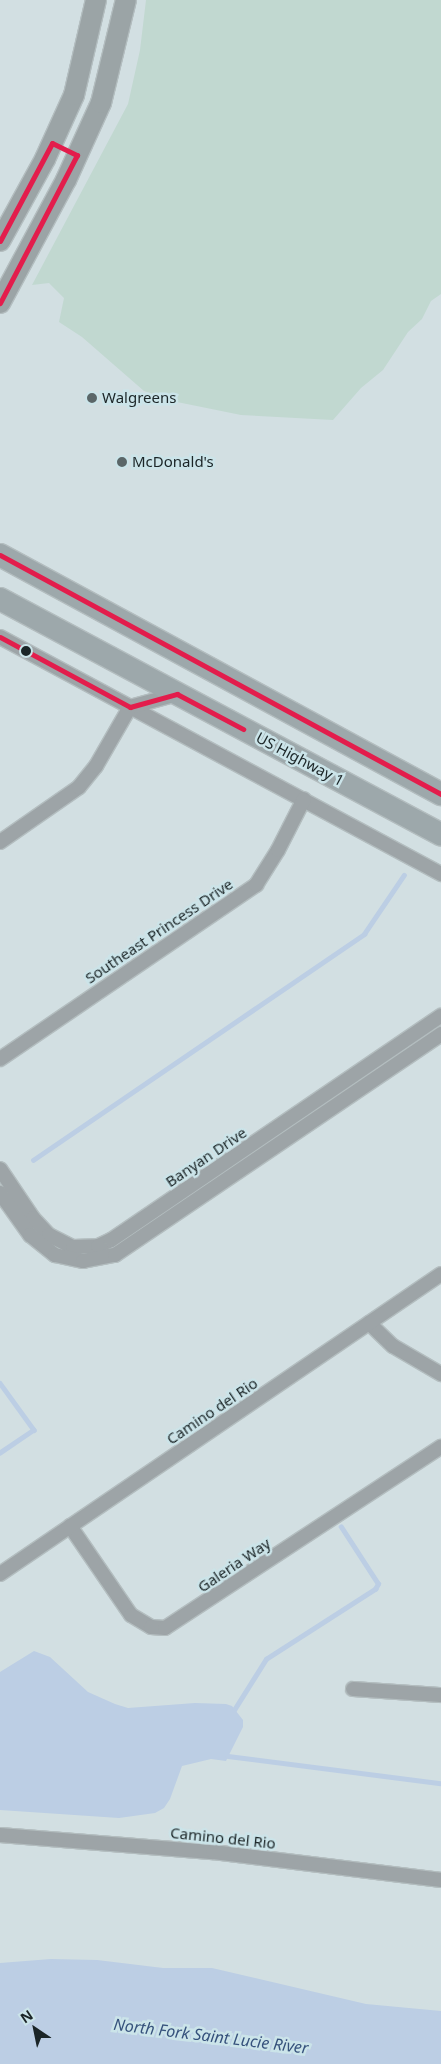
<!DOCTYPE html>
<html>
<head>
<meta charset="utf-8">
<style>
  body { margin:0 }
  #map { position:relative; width:441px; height:2064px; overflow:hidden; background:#d2dfe2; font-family:"Noto Sans",sans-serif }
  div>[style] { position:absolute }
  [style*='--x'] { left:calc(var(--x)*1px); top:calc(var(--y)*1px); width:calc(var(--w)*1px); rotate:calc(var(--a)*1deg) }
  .green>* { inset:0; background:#c1d8d0 }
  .water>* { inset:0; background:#bccee4 }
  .stream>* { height:4.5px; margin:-2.25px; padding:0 2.25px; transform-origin:2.25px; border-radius:2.25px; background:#bccee4 }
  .roads { filter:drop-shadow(1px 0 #b3bdbf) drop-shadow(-1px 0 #b3bdbf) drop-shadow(0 1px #b3bdbf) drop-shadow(0 -1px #b3bdbf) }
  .street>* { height:14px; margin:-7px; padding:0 7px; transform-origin:7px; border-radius:7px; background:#9da4a7 }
  .secondary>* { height:20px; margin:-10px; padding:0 10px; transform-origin:10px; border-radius:10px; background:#9ba4a6 }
  .primary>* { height:22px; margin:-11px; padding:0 11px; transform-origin:11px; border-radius:11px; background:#9da8ab }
  .bus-1>* { height:5px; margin:-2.5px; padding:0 2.5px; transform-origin:2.5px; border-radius:2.5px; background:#e31d4c }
  .dots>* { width:14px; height:14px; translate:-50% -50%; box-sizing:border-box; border:2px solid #cbe4e9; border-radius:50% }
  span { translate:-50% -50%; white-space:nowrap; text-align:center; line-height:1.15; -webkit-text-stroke:5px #cbe4e9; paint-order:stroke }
  .poi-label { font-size:15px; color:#1b2527 }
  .left { translate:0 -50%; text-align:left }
  .street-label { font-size:15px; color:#1b2527 }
  .water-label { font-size:16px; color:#36527c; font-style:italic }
  .north { position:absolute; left:10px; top:2004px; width:50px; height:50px; -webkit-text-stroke:4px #cbe4e9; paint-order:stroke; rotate:326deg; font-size:14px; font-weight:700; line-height:20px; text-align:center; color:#1b2527 }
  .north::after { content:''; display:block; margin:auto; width:18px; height:22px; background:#1b2527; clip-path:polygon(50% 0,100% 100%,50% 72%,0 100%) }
</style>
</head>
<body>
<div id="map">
  <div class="green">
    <i style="clip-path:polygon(146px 0,441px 0,441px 294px,431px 301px,422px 319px,408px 332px,383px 370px,361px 388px,333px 420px,241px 415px,177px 402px,144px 391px,82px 337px,59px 322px,64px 298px,49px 283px,32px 285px,128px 104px,140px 50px)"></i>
  </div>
  <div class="water">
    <i style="clip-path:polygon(34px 1651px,50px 1657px,88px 1692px,115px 1704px,128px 1708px,195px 1703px,226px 1704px,232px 1706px,243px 1720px,243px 1727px,226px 1761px,211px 1759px,182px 1766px,170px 1799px,164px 1808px,155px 1813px,119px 1818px,0 1810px,0 1672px)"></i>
    <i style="clip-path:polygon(51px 1959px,97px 1960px,163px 1968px,212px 1968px,366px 2004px,441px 2011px,441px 2064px,0 2064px,0 1963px)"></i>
  </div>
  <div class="stream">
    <i style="--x:33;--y:1160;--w:401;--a:-34.3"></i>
    <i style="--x:364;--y:934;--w:71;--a:-55.9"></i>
    <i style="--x:0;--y:1383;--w:58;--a:54.1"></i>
    <i style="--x:34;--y:1430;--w:41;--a:145.9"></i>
    <i style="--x:234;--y:1710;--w:60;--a:-57.9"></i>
    <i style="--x:266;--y:1659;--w:130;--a:-32.7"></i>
    <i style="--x:375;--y:1589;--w:6;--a:-59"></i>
    <i style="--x:378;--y:1584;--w:68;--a:-123"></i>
    <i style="--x:228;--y:1756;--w:214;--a:7.3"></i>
  </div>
  <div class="roads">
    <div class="street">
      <i style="--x:0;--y:637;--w:501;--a:28.25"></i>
      <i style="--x:130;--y:707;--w:49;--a:-15.5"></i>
      <i style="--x:0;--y:842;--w:96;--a:-34.8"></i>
      <i style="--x:79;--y:787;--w:27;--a:-51"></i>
      <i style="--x:96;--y:766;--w:68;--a:-60"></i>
      <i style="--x:0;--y:1059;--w:310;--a:-34.2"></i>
      <i style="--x:256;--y:885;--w:41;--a:-57.8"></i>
      <i style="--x:278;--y:850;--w:57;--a:-63"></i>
      <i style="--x:0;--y:1169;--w:59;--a:56"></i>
      <i style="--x:33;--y:1218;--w:23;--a:47"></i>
      <i style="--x:49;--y:1235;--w:27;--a:27"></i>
      <i style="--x:73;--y:1247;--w:25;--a:-2"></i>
      <i style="--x:98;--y:1246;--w:14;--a:-25"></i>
      <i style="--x:111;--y:1240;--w:399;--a:-34.2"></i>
      <i style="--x:0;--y:1193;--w:52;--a:54.5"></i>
      <i style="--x:30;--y:1235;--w:32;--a:39"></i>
      <i style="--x:55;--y:1255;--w:29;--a:12"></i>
      <i style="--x:83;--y:1261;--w:33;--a:-11"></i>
      <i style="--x:115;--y:1255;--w:394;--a:-34.1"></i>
      <i style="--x:369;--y:1323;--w:33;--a:44"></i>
      <i style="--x:393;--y:1346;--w:56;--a:30.3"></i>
      <i style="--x:70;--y:1526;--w:108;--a:55.6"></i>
      <i style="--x:131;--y:1615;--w:23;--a:31"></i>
      <i style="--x:151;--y:1627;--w:14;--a:4"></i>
      <i style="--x:165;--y:1628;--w:330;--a:-33.3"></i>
      <i style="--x:0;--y:1574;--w:533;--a:-34.23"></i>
      <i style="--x:353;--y:1689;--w:88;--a:3.9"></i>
      <i style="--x:0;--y:1835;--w:214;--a:4.6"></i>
      <i style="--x:213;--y:1852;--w:230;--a:7"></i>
    </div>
    <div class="secondary">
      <i style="--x:0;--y:241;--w:94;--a:-61.2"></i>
      <i style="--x:45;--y:159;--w:70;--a:-65.6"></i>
      <i style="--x:74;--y:95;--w:98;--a:-77"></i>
      <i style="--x:0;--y:303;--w:140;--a:-61.8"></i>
      <i style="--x:66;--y:180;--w:85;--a:-65.6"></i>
      <i style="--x:101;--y:103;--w:106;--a:-76.4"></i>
    </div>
    <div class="primary">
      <i style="--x:0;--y:555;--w:502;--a:28.46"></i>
      <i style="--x:0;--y:599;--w:500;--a:28.1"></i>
    </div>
  </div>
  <div class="bus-1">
    <i style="--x:0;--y:241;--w:111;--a:-62"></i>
    <i style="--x:52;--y:143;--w:28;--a:26"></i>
    <i style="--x:77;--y:155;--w:167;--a:117.5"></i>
    <i style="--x:0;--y:555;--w:502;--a:28.46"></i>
    <i style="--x:0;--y:637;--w:148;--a:28.3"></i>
    <i style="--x:130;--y:707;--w:49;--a:-15.5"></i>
    <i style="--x:177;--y:694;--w:75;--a:27.9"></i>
  </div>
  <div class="dots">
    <i style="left:92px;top:398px;background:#5b6668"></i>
    <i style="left:122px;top:462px;background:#5b6668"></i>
    <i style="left:26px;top:651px;background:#1b2527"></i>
  </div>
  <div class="poi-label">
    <span class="left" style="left:102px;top:398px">Walgreens</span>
    <span class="left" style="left:132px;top:462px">McDonald's</span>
  </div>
  <div class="street-label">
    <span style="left:300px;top:759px;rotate:28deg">US Highway 1</span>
    <span style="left:159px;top:931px;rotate:-34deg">Southeast Princess Drive</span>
    <span style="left:206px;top:1157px;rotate:-34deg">Banyan Drive</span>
    <span style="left:212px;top:1411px;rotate:-34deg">Camino del Rio</span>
    <span style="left:234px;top:1565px;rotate:-34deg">Galeria Way</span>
    <span style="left:223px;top:1838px;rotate:6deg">Camino del Rio</span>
  </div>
  <div class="water-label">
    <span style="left:211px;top:2036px;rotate:7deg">North Fork Saint Lucie River</span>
  </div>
  <div class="north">N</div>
</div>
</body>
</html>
